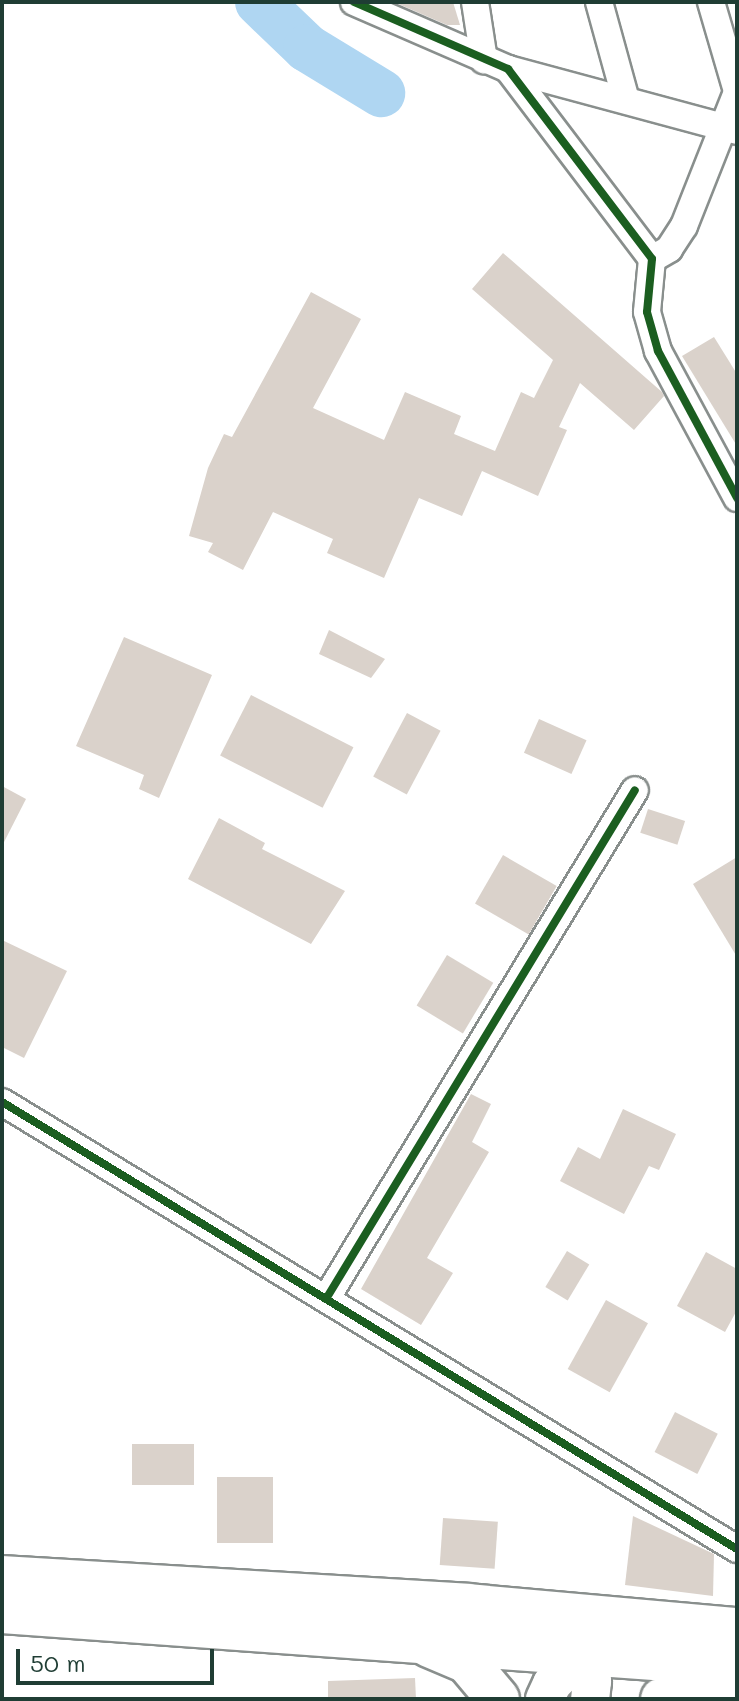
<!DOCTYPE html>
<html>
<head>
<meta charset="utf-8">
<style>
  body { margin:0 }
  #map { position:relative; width:739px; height:1701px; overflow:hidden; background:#fff; font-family:Mali,sans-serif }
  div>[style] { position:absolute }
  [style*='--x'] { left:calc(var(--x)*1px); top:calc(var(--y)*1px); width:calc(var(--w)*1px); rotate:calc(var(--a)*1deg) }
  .river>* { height:48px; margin:-24px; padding:0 24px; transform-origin:24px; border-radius:24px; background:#afd6f2 }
  .building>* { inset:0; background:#dad2cb; transform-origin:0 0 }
  .roads { filter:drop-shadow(2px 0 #898f8d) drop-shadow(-2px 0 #898f8d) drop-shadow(0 2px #898f8d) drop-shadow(0 -2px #898f8d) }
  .street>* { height:26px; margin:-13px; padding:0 13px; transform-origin:13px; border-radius:13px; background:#fff }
  .secondary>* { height:38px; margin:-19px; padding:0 19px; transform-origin:19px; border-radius:19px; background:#fff }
  .primary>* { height:42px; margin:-21px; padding:0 21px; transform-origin:21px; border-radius:21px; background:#fff }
  .cycleway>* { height:8px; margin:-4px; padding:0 4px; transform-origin:4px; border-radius:4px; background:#1b5e20 }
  span { translate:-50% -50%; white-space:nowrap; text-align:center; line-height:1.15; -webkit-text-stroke:7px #fff; paint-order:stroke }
  .frame { position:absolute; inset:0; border:4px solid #1f3d34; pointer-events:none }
  .scale { position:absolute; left:16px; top:1649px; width:198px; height:36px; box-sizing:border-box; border:4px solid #1f3d34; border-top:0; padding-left:10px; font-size:24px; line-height:28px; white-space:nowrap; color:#1f3d34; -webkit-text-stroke:6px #fff; paint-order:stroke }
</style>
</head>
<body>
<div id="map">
  <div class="river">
    <i style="--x:259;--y:2;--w:66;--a:43.8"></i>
    <i style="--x:307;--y:48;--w:87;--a:31.3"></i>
  </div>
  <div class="building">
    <i style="clip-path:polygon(394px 2px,453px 2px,460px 25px,447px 25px)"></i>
    <i style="clip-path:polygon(503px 253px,662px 392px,664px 396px,634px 430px,580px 383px,559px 427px,567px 430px,538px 496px,482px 471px,462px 516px,419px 498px,384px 578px,327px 553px,333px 539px,273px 512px,243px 570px,208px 552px,213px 543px,189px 536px,208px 468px,224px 434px,232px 437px,311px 292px,361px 319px,313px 408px,384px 440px,405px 392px,461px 416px,454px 434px,495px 451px,521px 392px,534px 398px,553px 360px,472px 289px)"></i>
    <i style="clip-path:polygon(714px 337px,737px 374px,737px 446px,682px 356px)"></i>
    <i style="clip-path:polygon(329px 630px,385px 659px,371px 678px,319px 654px)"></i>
    <i style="clip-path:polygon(124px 637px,212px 675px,159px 798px,139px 789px,144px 775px,76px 746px)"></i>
    <i style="left:251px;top:695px;width:115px;height:68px;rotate:27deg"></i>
    <i style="left:407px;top:713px;width:38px;height:72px;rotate:28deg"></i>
    <i style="left:539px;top:719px;width:52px;height:37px;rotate:24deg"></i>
    <i style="clip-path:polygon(2px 786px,26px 799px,2px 846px)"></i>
    <i style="left:648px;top:809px;width:39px;height:25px;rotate:18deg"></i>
    <i style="clip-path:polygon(219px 818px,265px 843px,262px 849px,345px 891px,311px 944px,188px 879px)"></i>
    <i style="left:503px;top:855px;width:62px;height:56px;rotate:30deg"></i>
    <i style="clip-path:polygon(737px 857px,737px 957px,693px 884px)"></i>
    <i style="clip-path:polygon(2px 940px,67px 971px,24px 1058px,2px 1047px)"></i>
    <i style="left:447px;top:955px;width:54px;height:59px;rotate:31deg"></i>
    <i style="clip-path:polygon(471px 1094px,491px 1104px,472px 1142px,489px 1152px,427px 1258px,453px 1273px,421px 1325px,361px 1289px)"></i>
    <i style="clip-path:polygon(623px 1109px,676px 1134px,659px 1170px,649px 1166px,624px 1214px,560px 1181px,578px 1147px,600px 1159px)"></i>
    <i style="left:567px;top:1251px;width:26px;height:42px;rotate:31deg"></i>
    <i style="clip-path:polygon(706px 1252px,737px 1269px,737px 1310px,725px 1332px,677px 1306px)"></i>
    <i style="left:606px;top:1300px;width:48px;height:79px;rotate:29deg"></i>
    <i style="left:675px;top:1412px;width:48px;height:45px;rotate:27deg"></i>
    <i style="left:132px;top:1444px;width:62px;height:41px"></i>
    <i style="left:273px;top:1477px;width:66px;height:56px;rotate:90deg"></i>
    <i style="clip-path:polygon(633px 1516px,714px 1554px,713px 1596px,625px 1585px)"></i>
    <i style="left:443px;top:1518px;width:55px;height:47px;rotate:4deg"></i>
    <i style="clip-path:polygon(415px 1678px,416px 1699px,328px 1699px,328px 1681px)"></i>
  </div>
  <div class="roads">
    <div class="street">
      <i style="--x:354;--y:2;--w:168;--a:23.5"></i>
      <i style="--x:508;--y:69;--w:238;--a:52.8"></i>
      <i style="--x:652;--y:259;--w:53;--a:95.4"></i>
      <i style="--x:647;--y:312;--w:41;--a:74.2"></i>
      <i style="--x:658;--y:351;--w:167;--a:61.7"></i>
      <i style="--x:475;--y:2;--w:59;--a:81.2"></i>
      <i style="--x:599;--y:2;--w:102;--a:74.6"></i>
      <i style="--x:711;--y:2;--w:93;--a:73.7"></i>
      <i style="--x:508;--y:69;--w:237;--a:15.1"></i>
      <i style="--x:652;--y:259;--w:20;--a:-30"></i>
      <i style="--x:669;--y:249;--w:27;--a:-57"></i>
      <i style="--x:684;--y:226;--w:144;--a:-68.4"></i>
      <i style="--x:2;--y:1102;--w:860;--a:31.31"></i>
      <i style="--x:326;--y:1299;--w:595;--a:-58.74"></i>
    </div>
    <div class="secondary">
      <i style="--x:565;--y:1638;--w:51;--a:57.9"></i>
      <i style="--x:592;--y:1681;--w:18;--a:96"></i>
      <i style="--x:545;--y:1699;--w:17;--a:-65"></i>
      <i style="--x:552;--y:1684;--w:64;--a:-45.6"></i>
    </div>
    <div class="primary">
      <i style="--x:2;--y:1577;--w:466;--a:3.4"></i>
      <i style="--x:467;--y:1605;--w:271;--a:5.1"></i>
      <i style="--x:2;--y:1612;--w:737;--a:4.12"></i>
      <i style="--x:429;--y:1646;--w:41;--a:22.8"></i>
      <i style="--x:467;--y:1662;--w:48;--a:50"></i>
      <i style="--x:662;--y:1699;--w:77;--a:-14.2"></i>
    </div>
  </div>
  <div class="cycleway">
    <i style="--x:354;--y:2;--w:168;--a:23.5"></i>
    <i style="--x:508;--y:69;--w:238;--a:52.8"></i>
    <i style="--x:652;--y:259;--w:53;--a:95.4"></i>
    <i style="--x:647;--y:312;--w:41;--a:74.2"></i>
    <i style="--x:658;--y:351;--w:167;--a:61.7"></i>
    <i style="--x:2;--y:1102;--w:860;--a:31.31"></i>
    <i style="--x:326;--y:1299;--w:595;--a:-58.74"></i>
  </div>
  <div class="frame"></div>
  <div class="scale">50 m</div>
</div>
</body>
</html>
